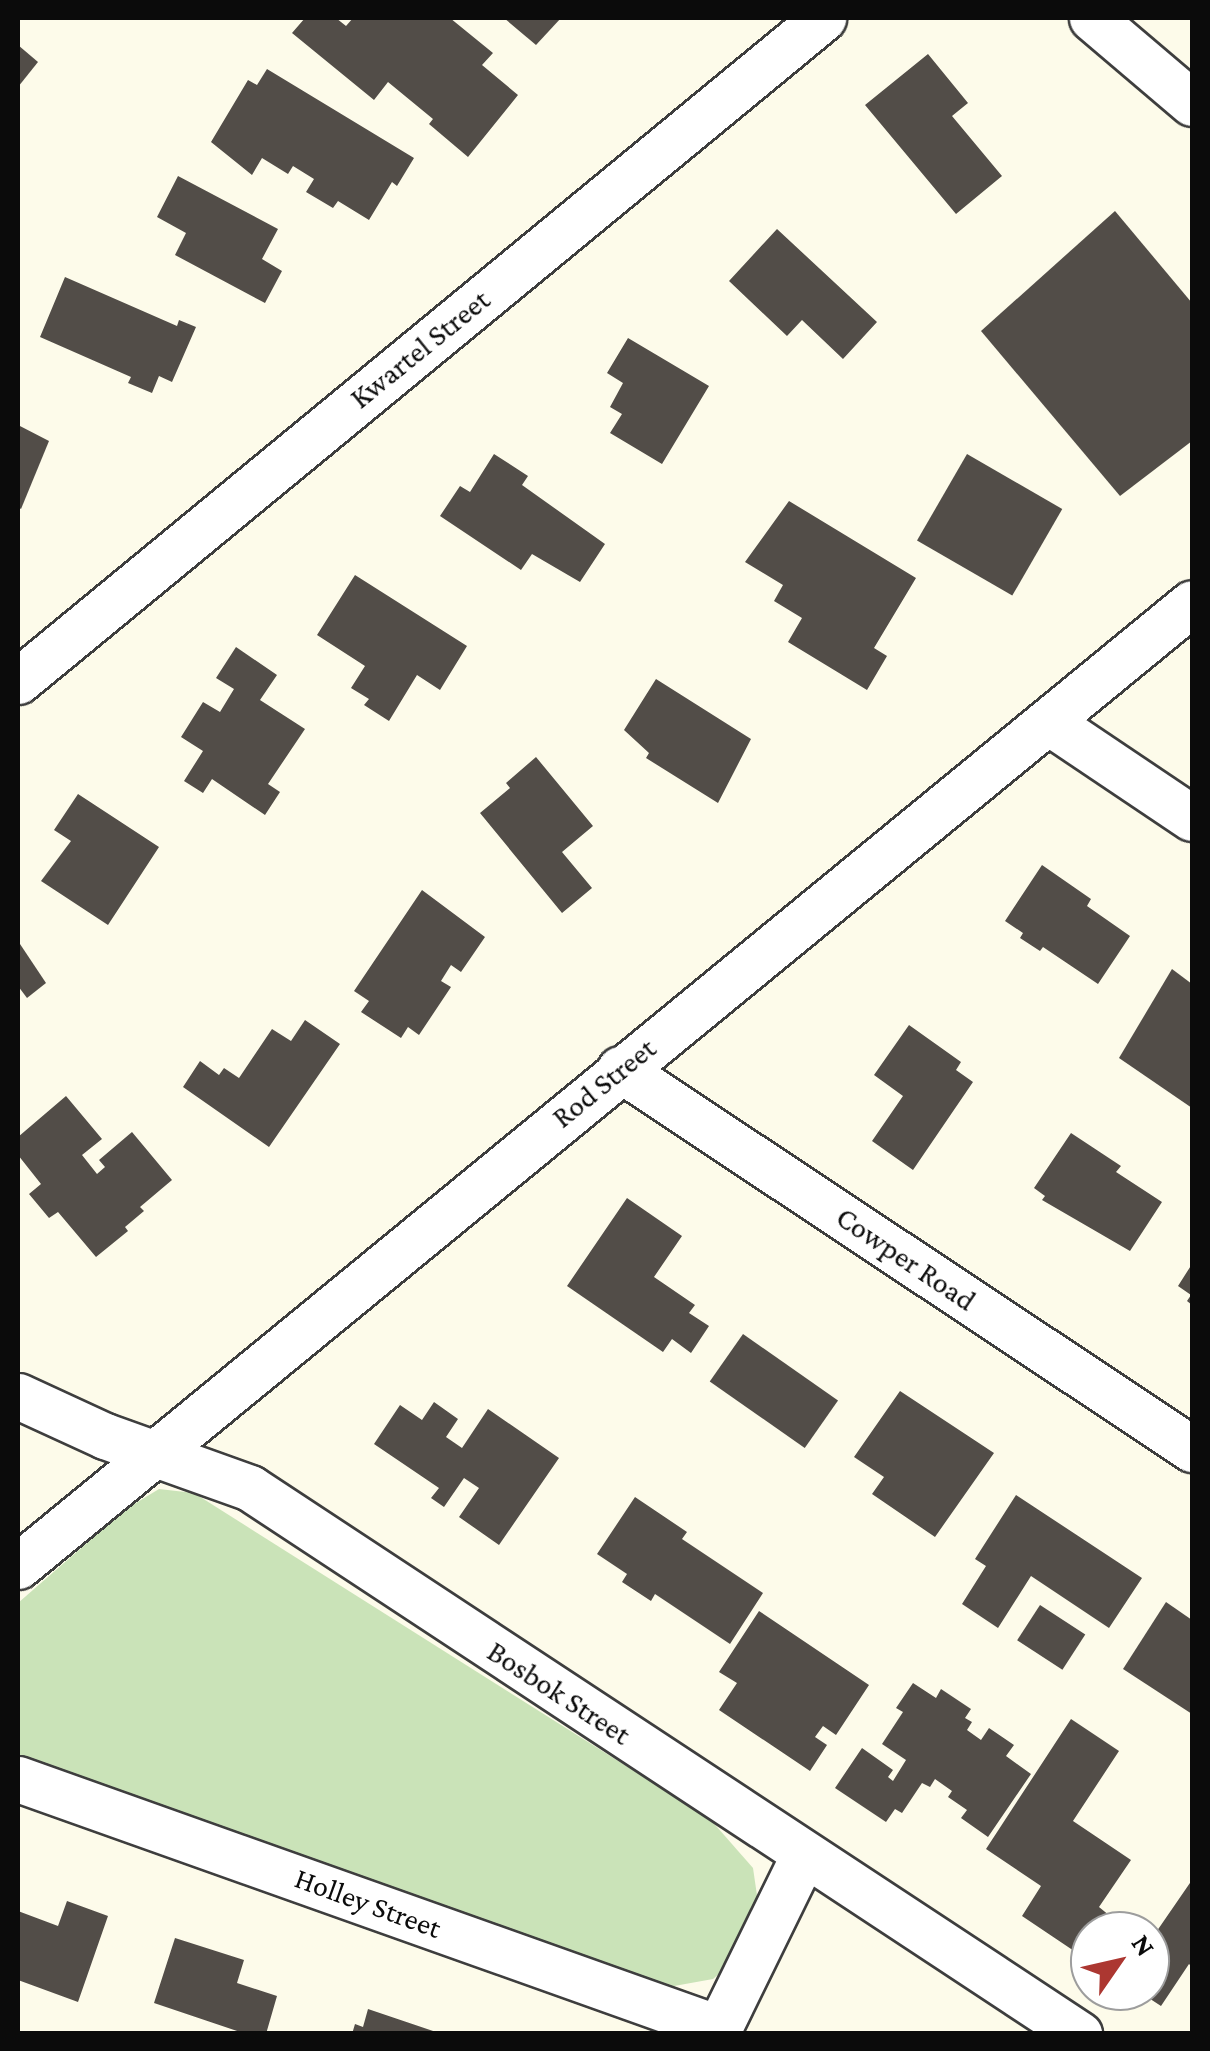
<!DOCTYPE html>
<html>
<head>
<meta charset="utf-8">
<style>
  body { margin:0 }
  #map { position:relative; width:1210px; height:2051px; overflow:hidden; background:#fdfbea; font-family:"Crimson Pro",serif }
  div>[style] { position:absolute }
  [style*='--x'] { left:calc(var(--x)*1px); top:calc(var(--y)*1px); width:calc(var(--w)*1px); rotate:calc(var(--a)*1deg) }
  .green>* { inset:0; background:#cae3b8 }
  .building>* { inset:0; background:#524d48; transform-origin:0 0 }
  .roads { filter:drop-shadow(2px 0 #3e3e3e) drop-shadow(-2px 0 #3e3e3e) drop-shadow(0 2px #3e3e3e) drop-shadow(0 -2px #3e3e3e) }
  .street>* { height:45px; margin:-22.5px; padding:0 22.5px; transform-origin:22.5px; border-radius:22.5px; background:#fff }
  span { translate:-50% -50%; white-space:nowrap; text-align:center; line-height:1.15; -webkit-text-stroke:10px #fff; paint-order:stroke }
  .street-label { font-size:30px; color:#0b0b0b }
  .frame { position:absolute; inset:0; border:20px solid #0b0b0b; pointer-events:none }
  .north { position:absolute; left:1070px; top:1911px; width:100px; height:100px; box-sizing:border-box; background:#fff; border:2px solid #9d9d9d; border-radius:50%; rotate:56deg; font-size:28px; font-weight:700; line-height:40px; text-align:center; color:#0b0b0b }
  .north::after { content:''; display:block; margin:auto; width:35px; height:45px; background:#ac3731; clip-path:polygon(50% 0,100% 100%,50% 72%,0 100%) }
</style>
</head>
<body>
<div id="map">
  <div class="green">
    <i style="clip-path:polygon(159px 1489px,194px 1493px,710px 1819px,753px 1868px,760px 1916px,742px 1954px,713px 1979px,652px 1990px,18px 1765px,18px 1603px,126px 1509px)"></i>
  </div>
  <div class="building">
    <i style="clip-path:polygon(305px 18px,336px 18px,346px 26px,353px 18px,450px 18px,493px 53px,482px 65px,518px 95px,468px 157px,429px 124px,433px 119px,388px 82px,374px 100px,292px 33px)"></i>
    <i style="clip-path:polygon(504px 18px,561px 18px,536px 45px)"></i>
    <i style="clip-path:polygon(18px 45px,38px 62px,18px 87px)"></i>
    <i style="clip-path:polygon(928px 54px,968px 103px,952px 116px,1002px 176px,956px 214px,865px 105px)"></i>
    <i style="clip-path:polygon(267px 69px,414px 158px,397px 186px,392px 182px,369px 220px,338px 201px,333px 208px,306px 192px,314px 179px,293px 166px,288px 174px,262px 158px,252px 175px,211px 142px,248px 80px,257px 85px)"></i>
    <i style="clip-path:polygon(178px 176px,278px 229px,262px 259px,282px 271px,265px 303px,175px 255px,186px 233px,157px 217px)"></i>
    <i style="clip-path:polygon(1115px 211px,1192px 303px,1192px 441px,1120px 496px,981px 331px)"></i>
    <i style="clip-path:polygon(777px 229px,877px 322px,843px 359px,802px 320px,787px 336px,729px 281px)"></i>
    <i style="clip-path:polygon(65px 277px,177px 326px,179px 320px,196px 327px,172px 382px,159px 376px,152px 393px,128px 383px,131px 377px,40px 337px)"></i>
    <i style="clip-path:polygon(628px 338px,709px 386px,662px 464px,610px 433px,622px 414px,610px 407px,623px 383px,607px 373px)"></i>
    <i style="clip-path:polygon(18px 425px,49px 441px,21px 509px,18px 507px)"></i>
    <i style="clip-path:polygon(494px 454px,528px 476px,522px 485px,605px 544px,580px 582px,532px 554px,521px 570px,440px 516px,460px 486px,470px 492px)"></i>
    <i style="left:967px;top:454px;width:110px;height:100px;rotate:30deg"></i>
    <i style="clip-path:polygon(789px 501px,916px 578px,874px 648px,887px 656px,867px 690px,788px 642px,802px 618px,774px 601px,783px 585px,745px 562px)"></i>
    <i style="clip-path:polygon(355px 575px,467px 646px,440px 690px,417px 675px,389px 721px,364px 705px,369px 699px,351px 688px,365px 666px,317px 635px)"></i>
    <i style="clip-path:polygon(236px 647px,277px 675px,260px 700px,305px 729px,268px 784px,280px 792px,265px 815px,212px 779px,203px 793px,184px 781px,203px 751px,181px 737px,203px 702px,220px 712px,234px 689px,216px 678px)"></i>
    <i style="clip-path:polygon(656px 679px,751px 739px,718px 803px,646px 758px,649px 753px,624px 730px)"></i>
    <i style="clip-path:polygon(536px 757px,593px 826px,562px 852px,592px 888px,562px 913px,480px 813px,510px 788px,506px 783px)"></i>
    <i style="clip-path:polygon(78px 794px,159px 847px,108px 925px,41px 881px,71px 841px,54px 830px)"></i>
    <i style="clip-path:polygon(1042px 865px,1091px 899px,1087px 906px,1130px 936px,1098px 984px,1043px 947px,1040px 951px,1020px 938px,1023px 933px,1005px 921px)"></i>
    <i style="clip-path:polygon(422px 890px,485px 937px,461px 972px,451px 965px,441px 981px,451px 987px,419px 1035px,408px 1027px,401px 1038px,361px 1012px,369px 1001px,354px 991px)"></i>
    <i style="clip-path:polygon(18px 941px,46px 983px,27px 998px,18px 986px)"></i>
    <i style="clip-path:polygon(1172px 969px,1192px 984px,1192px 1108px,1119px 1058px)"></i>
    <i style="clip-path:polygon(305px 1020px,340px 1044px,269px 1147px,183px 1087px,200px 1061px,219px 1075px,224px 1068px,239px 1078px,272px 1029px,291px 1041px)"></i>
    <i style="clip-path:polygon(909px 1025px,961px 1062px,956px 1070px,973px 1082px,913px 1170px,872px 1141px,903px 1096px,874px 1075px)"></i>
    <i style="clip-path:polygon(66px 1096px,102px 1139px,82px 1155px,97px 1174px,105px 1167px,99px 1160px,132px 1132px,172px 1180px,140px 1207px,144px 1211px,125px 1227px,128px 1231px,96px 1257px,58px 1212px,49px 1218px,29px 1194px,41px 1184px,18px 1155px,18px 1137px)"></i>
    <i style="clip-path:polygon(1071px 1133px,1121px 1166px,1116px 1172px,1162px 1202px,1130px 1251px,1042px 1200px,1045px 1196px,1034px 1188px)"></i>
    <i style="clip-path:polygon(627px 1198px,682px 1236px,654px 1277px,695px 1305px,689px 1313px,709px 1326px,691px 1353px,672px 1339px,663px 1352px,567px 1286px)"></i>
    <i style="clip-path:polygon(1192px 1264px,1192px 1305px,1187px 1301px,1191px 1295px,1178px 1286px)"></i>
    <i style="left:743px;top:1334px;width:116px;height:58px;rotate:35deg"></i>
    <i style="clip-path:polygon(900px 1391px,994px 1453px,935px 1537px,872px 1494px,884px 1477px,854px 1457px)"></i>
    <i style="clip-path:polygon(434px 1402px,458px 1419px,446px 1437px,462px 1448px,488px 1409px,559px 1458px,499px 1545px,459px 1517px,479px 1488px,464px 1478px,444px 1507px,431px 1498px,439px 1488px,374px 1444px,400px 1405px,422px 1420px)"></i>
    <i style="clip-path:polygon(1016px 1495px,1142px 1578px,1109px 1628px,1031px 1576px,998px 1628px,962px 1604px,986px 1566px,975px 1559px)"></i>
    <i style="clip-path:polygon(635px 1497px,687px 1532px,682px 1539px,763px 1593px,730px 1644px,655px 1594px,651px 1601px,622px 1582px,627px 1574px,597px 1554px)"></i>
    <i style="clip-path:polygon(1166px 1602px,1192px 1620px,1192px 1714px,1123px 1669px)"></i>
    <i style="left:1040px;top:1605px;width:54px;height:42px;rotate:33deg"></i>
    <i style="clip-path:polygon(759px 1611px,869px 1685px,836px 1735px,823px 1726px,815px 1737px,827px 1745px,810px 1771px,719px 1710px,737px 1683px,719px 1672px)"></i>
    <i style="clip-path:polygon(913px 1683px,936px 1698px,941px 1689px,971px 1709px,965px 1718px,972px 1722px,967px 1730px,981px 1740px,989px 1728px,1014px 1745px,1006px 1756px,1031px 1774px,988px 1837px,961px 1818px,967px 1810px,948px 1797px,952px 1791px,935px 1779px,930px 1787px,922px 1783px,902px 1813px,895px 1809px,886px 1822px,835px 1788px,862px 1748px,893px 1770px,888px 1777px,893px 1781px,906px 1760px,882px 1744px,903px 1712px,896px 1708px)"></i>
    <i style="clip-path:polygon(1071px 1719px,1119px 1751px,1073px 1821px,1131px 1860px,1099px 1907px,1110px 1916px,1100px 1931px,1090px 1931px,1090px 1946px,1083px 1957px,1022px 1916px,1041px 1886px,986px 1849px)"></i>
    <i style="clip-path:polygon(1192px 1880px,1192px 1967px,1189px 1964px,1161px 2006px,1138px 1991px,1150px 1991px,1150px 1941px)"></i>
    <i style="clip-path:polygon(67px 1901px,108px 1916px,78px 2002px,18px 1980px,18px 1911px,58px 1926px)"></i>
    <i style="clip-path:polygon(175px 1938px,244px 1960px,237px 1983px,277px 1996px,266px 2034px,246px 2034px,154px 2003px)"></i>
    <i style="clip-path:polygon(368px 2009px,439px 2033px,439px 2034px,352px 2034px,355px 2024px,363px 2027px)"></i>
  </div>
  <div class="roads">
    <div class="street">
      <i style="--x:1092;--y:18;--w:131;--a:40.4"></i>
      <i style="--x:18;--y:681;--w:1043;--a:-39.47"></i>
      <i style="--x:1049;--y:722;--w:172;--a:33.9"></i>
      <i style="--x:620;--y:1069;--w:687;--a:33.6"></i>
      <i style="--x:18;--y:1396;--w:96;--a:24.7"></i>
      <i style="--x:105;--y:1436;--w:154;--a:19.7"></i>
      <i style="--x:250;--y:1488;--w:993;--a:33.37"></i>
      <i style="--x:18;--y:1566;--w:1518;--a:-39.36"></i>
      <i style="--x:18;--y:1779;--w:743;--a:19.58"></i>
      <i style="--x:716;--y:2034;--w:200;--a:-63.9"></i>
    </div>
  </div>
  <div class="street-label">
    <span style="left:420px;top:349px;rotate:-39deg">Kwartel Street</span>
    <span style="left:604px;top:1083px;rotate:-39deg">Rod Street</span>
    <span style="left:906px;top:1259px;rotate:34deg">Cowper Road</span>
    <span style="left:559px;top:1693px;rotate:33deg">Bosbok Street</span>
    <span style="left:368px;top:1903px;rotate:20deg">Holley Street</span>
  </div>
  <div class="frame"></div>
  <div class="north">N</div>
</div>
</body>
</html>
